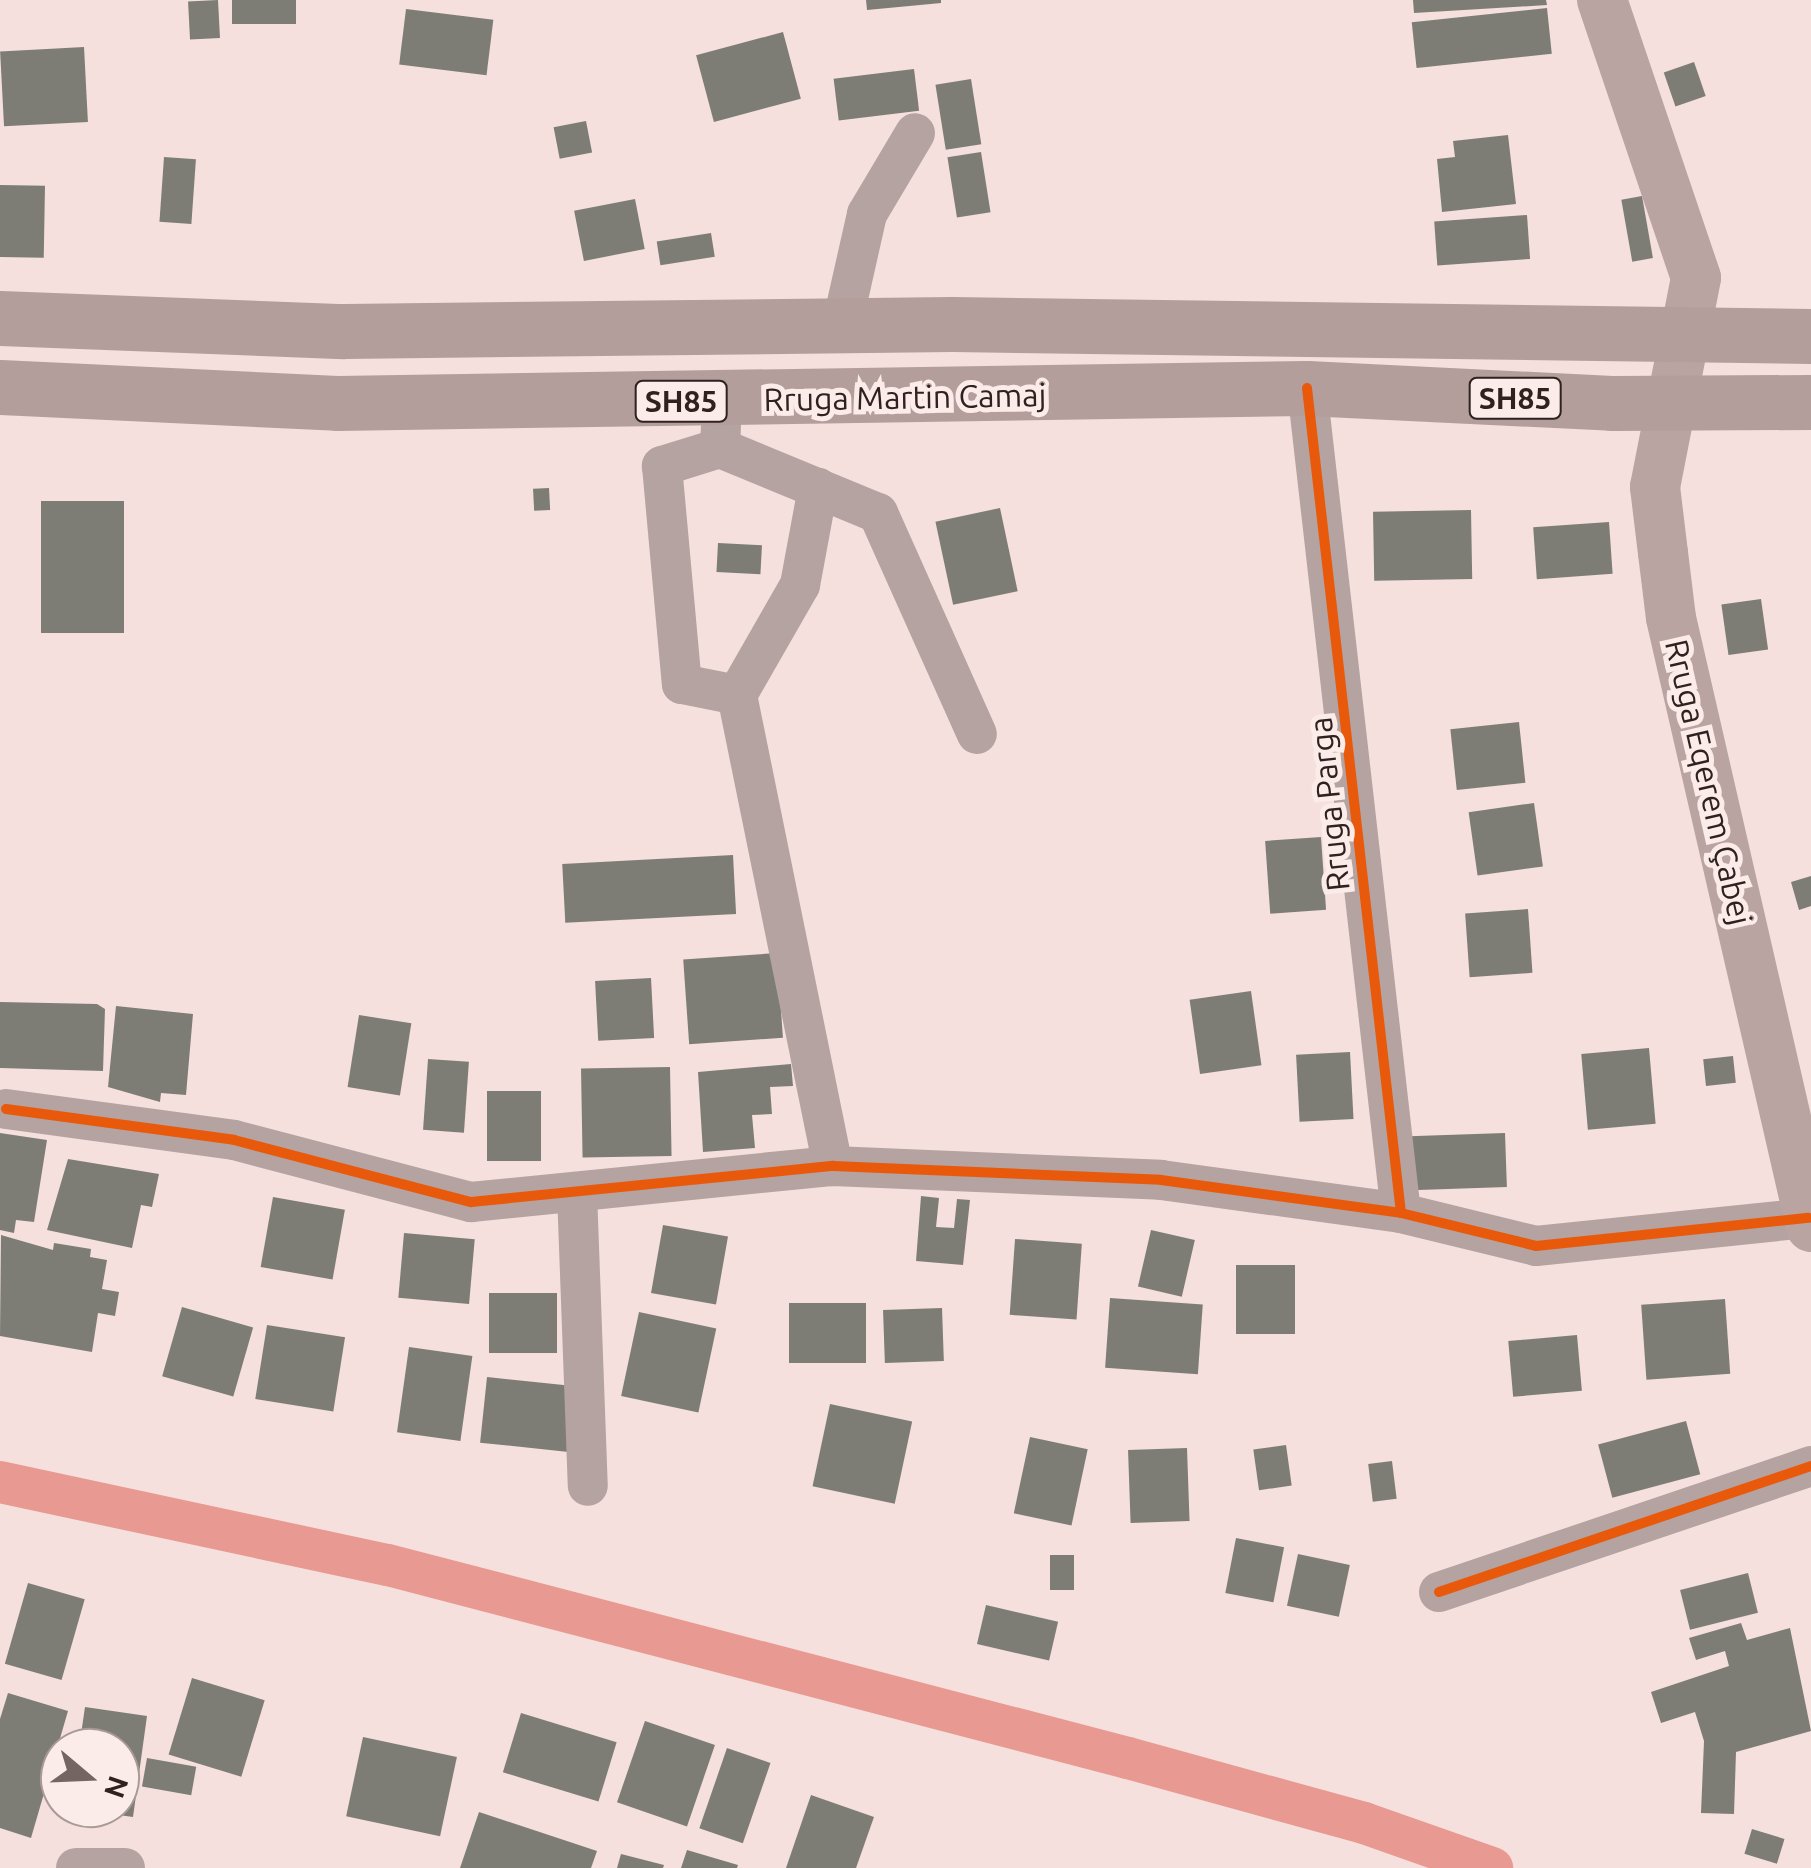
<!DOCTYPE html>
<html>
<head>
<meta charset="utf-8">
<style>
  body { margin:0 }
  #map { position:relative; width:1811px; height:1868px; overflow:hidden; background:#f5e0dd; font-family:Ubuntu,sans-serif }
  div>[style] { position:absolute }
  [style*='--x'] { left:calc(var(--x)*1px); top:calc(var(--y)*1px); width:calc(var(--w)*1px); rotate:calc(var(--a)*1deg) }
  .canal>* { height:42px; margin:-21px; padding:0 21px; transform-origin:21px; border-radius:21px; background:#e89991 }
  .building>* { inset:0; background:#7d7d76; transform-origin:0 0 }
  .minor>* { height:40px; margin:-20px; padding:0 20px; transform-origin:20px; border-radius:20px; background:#b4a3a1 }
  .major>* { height:50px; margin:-25px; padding:0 25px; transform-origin:25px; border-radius:25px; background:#baa4a2 }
  .highway>* { height:55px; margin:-27.5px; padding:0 27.5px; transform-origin:27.5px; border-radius:27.5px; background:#b49e9c }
  .cycleway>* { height:10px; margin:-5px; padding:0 5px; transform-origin:5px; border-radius:5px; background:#e8590c }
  span { translate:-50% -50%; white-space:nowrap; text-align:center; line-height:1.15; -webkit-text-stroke:10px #fbebe9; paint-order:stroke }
  .shield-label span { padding:2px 8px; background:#fbebe9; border:2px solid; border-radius:8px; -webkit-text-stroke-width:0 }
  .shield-label { font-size:30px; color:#2f211f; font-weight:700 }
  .street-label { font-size:32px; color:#2f211f }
  .north { position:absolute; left:40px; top:1728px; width:100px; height:100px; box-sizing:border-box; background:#fbebe9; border:2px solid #a99a98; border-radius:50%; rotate:109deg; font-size:28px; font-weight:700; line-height:40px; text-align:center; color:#2f211f }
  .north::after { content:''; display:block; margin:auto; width:35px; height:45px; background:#746462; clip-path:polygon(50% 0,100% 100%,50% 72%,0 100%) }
</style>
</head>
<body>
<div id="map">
  <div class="canal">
    <i style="--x:0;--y:1482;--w:397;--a:12.1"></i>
    <i style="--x:388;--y:1565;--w:765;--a:14.62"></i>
    <i style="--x:1128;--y:1758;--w:245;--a:15.4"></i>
    <i style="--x:1364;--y:1823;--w:136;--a:19.4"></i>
  </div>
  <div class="building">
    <i style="left:218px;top:0;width:38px;height:30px;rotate:87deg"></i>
    <i style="left:232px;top:0;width:64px;height:24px"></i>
    <i style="clip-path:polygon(866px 0,941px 0,941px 3px,867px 10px)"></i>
    <i style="clip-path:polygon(1413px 0,1546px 0,1547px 5px,1414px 13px)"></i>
    <i style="left:1547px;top:8px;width:46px;height:136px;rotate:84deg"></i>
    <i style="left:406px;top:9px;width:88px;height:56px;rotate:7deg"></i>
    <i style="left:783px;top:32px;width:69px;height:90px;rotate:75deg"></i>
    <i style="left:84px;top:47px;width:75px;height:84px;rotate:87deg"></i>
    <i style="left:1694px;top:62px;width:36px;height:32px;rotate:71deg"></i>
    <i style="left:914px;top:69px;width:42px;height:81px;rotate:83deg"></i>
    <i style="left:971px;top:79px;width:66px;height:36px;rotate:81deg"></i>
    <i style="left:586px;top:121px;width:32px;height:33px;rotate:79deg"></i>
    <i style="clip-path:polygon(1508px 135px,1516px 204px,1442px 212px,1437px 159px,1455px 157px,1453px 141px)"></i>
    <i style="left:981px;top:152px;width:61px;height:34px;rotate:81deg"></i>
    <i style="left:164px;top:157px;width:32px;height:65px;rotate:4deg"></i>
    <i style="left:0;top:185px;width:45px;height:72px;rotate:1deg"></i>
    <i style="left:1642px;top:196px;width:63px;height:21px;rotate:80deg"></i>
    <i style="left:635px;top:199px;width:51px;height:62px;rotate:79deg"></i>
    <i style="left:1527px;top:215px;width:44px;height:93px;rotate:86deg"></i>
    <i style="left:711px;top:233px;width:24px;height:55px;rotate:81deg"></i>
    <i style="left:549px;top:488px;width:22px;height:16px;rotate:87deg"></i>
    <i style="left:124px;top:501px;width:132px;height:83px;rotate:90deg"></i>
    <i style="left:1000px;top:508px;width:85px;height:66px;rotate:78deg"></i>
    <i style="left:1471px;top:510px;width:69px;height:98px;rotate:89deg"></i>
    <i style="left:1609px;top:522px;width:52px;height:76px;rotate:86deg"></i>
    <i style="left:718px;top:543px;width:44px;height:29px;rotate:3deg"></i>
    <i style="left:1761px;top:599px;width:51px;height:40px;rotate:82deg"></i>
    <i style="left:1519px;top:722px;width:61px;height:69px;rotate:84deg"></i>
    <i style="left:1534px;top:803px;width:64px;height:66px;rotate:82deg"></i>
    <i style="left:1321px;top:837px;width:73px;height:56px;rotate:86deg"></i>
    <i style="left:733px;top:855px;width:59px;height:171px;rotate:87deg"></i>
    <i style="clip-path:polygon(1811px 876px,1811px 906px,1799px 910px,1791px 882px)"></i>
    <i style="left:1528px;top:909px;width:64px;height:63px;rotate:86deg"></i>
    <i style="left:777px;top:953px;width:85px;height:94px;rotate:86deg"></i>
    <i style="left:651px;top:978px;width:60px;height:56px;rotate:87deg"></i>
    <i style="left:1251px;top:991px;width:75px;height:62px;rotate:82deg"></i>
    <i style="clip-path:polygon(0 1002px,97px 1004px,105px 1009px,103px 1071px,0 1068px)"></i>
    <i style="clip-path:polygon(116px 1006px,193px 1014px,186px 1095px,161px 1093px,160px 1102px,108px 1087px)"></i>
    <i style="left:359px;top:1015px;width:53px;height:73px;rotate:9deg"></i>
    <i style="left:1649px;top:1048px;width:76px;height:68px;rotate:85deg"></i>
    <i style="left:1350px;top:1052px;width:67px;height:54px;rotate:87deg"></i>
    <i style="left:1733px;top:1056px;width:27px;height:30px;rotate:84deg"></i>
    <i style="left:428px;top:1059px;width:41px;height:71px;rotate:4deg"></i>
    <i style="clip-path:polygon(791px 1064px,793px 1086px,770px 1087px,772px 1114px,752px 1115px,755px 1148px,703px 1152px,698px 1072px)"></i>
    <i style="left:670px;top:1067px;width:89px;height:89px;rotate:89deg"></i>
    <i style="left:487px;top:1091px;width:54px;height:70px"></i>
    <i style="clip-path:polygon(0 1133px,47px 1140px,34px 1222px,16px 1220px,14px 1233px,0 1230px)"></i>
    <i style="left:1505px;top:1133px;width:54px;height:96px;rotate:88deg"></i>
    <i style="clip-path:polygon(68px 1159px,159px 1174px,152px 1207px,141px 1205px,132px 1248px,47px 1230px)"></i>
    <i style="clip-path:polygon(921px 1196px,939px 1198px,936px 1227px,954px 1228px,957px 1199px,970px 1200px,963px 1265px,916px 1261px)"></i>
    <i style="left:273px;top:1197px;width:73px;height:71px;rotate:10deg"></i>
    <i style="left:663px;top:1225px;width:66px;height:69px;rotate:10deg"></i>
    <i style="left:1151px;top:1230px;width:45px;height:58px;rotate:13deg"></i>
    <i style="left:404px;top:1233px;width:71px;height:65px;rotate:5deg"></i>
    <i style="clip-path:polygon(1px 1235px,53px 1250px,54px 1243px,91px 1249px,90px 1257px,107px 1260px,102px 1289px,119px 1292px,115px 1316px,98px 1313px,92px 1352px,0 1336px)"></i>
    <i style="left:1015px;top:1239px;width:67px;height:76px;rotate:4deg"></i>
    <i style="left:1295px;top:1265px;width:69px;height:59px;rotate:90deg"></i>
    <i style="left:489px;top:1293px;width:68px;height:60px"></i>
    <i style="left:1110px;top:1298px;width:93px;height:70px;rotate:4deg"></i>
    <i style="left:1725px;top:1299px;width:75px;height:84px;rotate:86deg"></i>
    <i style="left:866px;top:1303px;width:60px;height:77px;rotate:90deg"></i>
    <i style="left:182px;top:1307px;width:74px;height:72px;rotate:16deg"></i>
    <i style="left:942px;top:1308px;width:53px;height:59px;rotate:88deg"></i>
    <i style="left:639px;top:1312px;width:79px;height:86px;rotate:12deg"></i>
    <i style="left:267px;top:1325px;width:79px;height:75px;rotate:9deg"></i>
    <i style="left:1577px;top:1335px;width:56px;height:69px;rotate:85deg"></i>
    <i style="left:409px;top:1347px;width:64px;height:86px;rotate:8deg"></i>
    <i style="left:487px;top:1377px;width:89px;height:66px;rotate:6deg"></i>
    <i style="left:830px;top:1404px;width:84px;height:84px;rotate:12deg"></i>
    <i style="left:1686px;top:1421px;width:55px;height:91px;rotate:75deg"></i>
    <i style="left:1030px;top:1437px;width:59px;height:78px;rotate:12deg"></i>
    <i style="left:1286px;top:1445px;width:41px;height:33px;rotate:82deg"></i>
    <i style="left:1187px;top:1448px;width:73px;height:59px;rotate:88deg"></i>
    <i style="left:1392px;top:1461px;width:38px;height:24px;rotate:83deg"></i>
    <i style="left:1236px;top:1538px;width:49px;height:56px;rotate:11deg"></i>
    <i style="left:1298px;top:1554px;width:53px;height:53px;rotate:12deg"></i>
    <i style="left:1050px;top:1555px;width:24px;height:35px"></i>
    <i style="left:1748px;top:1573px;width:41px;height:70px;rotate:76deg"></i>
    <i style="left:28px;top:1583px;width:59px;height:84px;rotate:16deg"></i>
    <i style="left:986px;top:1605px;width:74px;height:40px;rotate:13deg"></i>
    <i style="clip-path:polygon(1741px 1623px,1747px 1640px,1790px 1628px,1811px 1731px,1736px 1752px,1734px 1814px,1701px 1813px,1704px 1741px,1695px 1712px,1661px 1723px,1651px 1692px,1729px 1666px,1725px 1651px,1696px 1660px,1689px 1638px)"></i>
    <i style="left:192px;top:1678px;width:76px;height:80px;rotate:17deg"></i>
    <i style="clip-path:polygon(8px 1693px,68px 1711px,31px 1838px,0 1828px,0 1719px)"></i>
    <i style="clip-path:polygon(85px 1707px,147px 1716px,133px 1817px,83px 1810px,120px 1808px,120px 1748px,79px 1748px)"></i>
    <i style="left:521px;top:1713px;width:100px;height:62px;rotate:17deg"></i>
    <i style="left:645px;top:1721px;width:74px;height:86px;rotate:19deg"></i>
    <i style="left:363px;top:1737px;width:96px;height:81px;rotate:12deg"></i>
    <i style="left:727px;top:1748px;width:46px;height:85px;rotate:19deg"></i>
    <i style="left:147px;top:1758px;width:50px;height:29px;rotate:10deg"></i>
    <i style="clip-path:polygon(811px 1795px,874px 1817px,856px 1868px,786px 1868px)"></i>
    <i style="clip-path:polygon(479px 1812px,597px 1851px,591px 1868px,460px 1868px)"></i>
    <i style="left:1752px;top:1829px;width:34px;height:26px;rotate:17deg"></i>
    <i style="clip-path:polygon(687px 1850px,738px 1865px,737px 1868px,681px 1868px)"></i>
    <i style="clip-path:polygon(621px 1854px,664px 1865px,663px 1868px,617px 1868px)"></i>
  </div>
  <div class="minor">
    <i style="--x:842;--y:325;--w:114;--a:-77.3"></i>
    <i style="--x:867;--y:214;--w:94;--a:-59.3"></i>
    <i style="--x:1307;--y:388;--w:830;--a:83.5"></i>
    <i style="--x:721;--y:424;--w:24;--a:92"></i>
    <i style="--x:720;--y:448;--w:171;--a:22.4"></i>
    <i style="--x:878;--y:513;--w:242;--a:65.9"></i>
    <i style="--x:720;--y:448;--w:61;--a:162.8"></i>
    <i style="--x:662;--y:466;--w:219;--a:84.8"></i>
    <i style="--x:682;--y:684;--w:56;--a:11.3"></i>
    <i style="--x:737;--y:695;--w:127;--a:-60.2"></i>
    <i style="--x:800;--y:585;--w:99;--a:-79.5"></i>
    <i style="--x:737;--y:695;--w:481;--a:78.5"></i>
    <i style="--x:6;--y:1109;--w:230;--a:7.7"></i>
    <i style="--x:234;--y:1140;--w:245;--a:14.7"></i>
    <i style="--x:471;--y:1202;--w:364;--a:-5.7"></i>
    <i style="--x:833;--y:1166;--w:328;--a:2.4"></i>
    <i style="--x:1161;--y:1180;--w:242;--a:7.8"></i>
    <i style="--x:1401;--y:1213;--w:139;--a:13.7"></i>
    <i style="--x:1536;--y:1246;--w:274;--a:-5.9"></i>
    <i style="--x:577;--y:1192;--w:294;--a:87.9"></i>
    <i style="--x:1439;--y:1592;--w:393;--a:-18.7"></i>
    <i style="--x:76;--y:1868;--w:49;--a:0"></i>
  </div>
  <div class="major">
    <i style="--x:1602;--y:0;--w:293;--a:71.3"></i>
    <i style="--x:1696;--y:278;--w:213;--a:101.1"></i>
    <i style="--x:1655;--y:487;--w:66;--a:83.1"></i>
    <i style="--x:1663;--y:553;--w:65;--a:83"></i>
    <i style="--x:1671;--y:618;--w:625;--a:77.05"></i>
  </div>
  <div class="highway">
    <i style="--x:0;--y:318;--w:344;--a:2.2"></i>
    <i style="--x:344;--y:331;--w:608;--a:-0.66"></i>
    <i style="--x:952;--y:324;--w:859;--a:0.8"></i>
    <i style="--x:0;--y:387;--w:337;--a:2.7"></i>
    <i style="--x:337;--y:403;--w:970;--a:-0.89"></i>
    <i style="--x:1307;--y:388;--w:305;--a:2.8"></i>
    <i style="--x:1612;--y:403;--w:199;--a:-0.3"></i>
  </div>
  <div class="cycleway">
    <i style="--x:1307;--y:388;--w:830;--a:83.5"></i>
    <i style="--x:6;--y:1109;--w:230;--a:7.7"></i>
    <i style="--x:234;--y:1140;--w:245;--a:14.7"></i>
    <i style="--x:471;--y:1202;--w:364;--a:-5.7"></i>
    <i style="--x:833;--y:1166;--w:328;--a:2.4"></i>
    <i style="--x:1161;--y:1180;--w:242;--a:7.8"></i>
    <i style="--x:1401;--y:1213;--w:139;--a:13.7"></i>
    <i style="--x:1536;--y:1246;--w:274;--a:-5.9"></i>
    <i style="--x:1439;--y:1592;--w:393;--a:-18.7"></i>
  </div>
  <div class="shield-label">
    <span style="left:1515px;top:398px">SH85</span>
    <span style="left:681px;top:401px">SH85</span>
  </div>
  <div class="street-label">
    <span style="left:905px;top:397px;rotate:-1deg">Rruga Martin Camaj</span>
    <span style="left:1709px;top:782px;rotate:77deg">Rruga Eqerem Çabej</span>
    <span style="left:1329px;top:804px;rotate:-96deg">Rruga Parga</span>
  </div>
  <div class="north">N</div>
</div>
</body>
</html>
